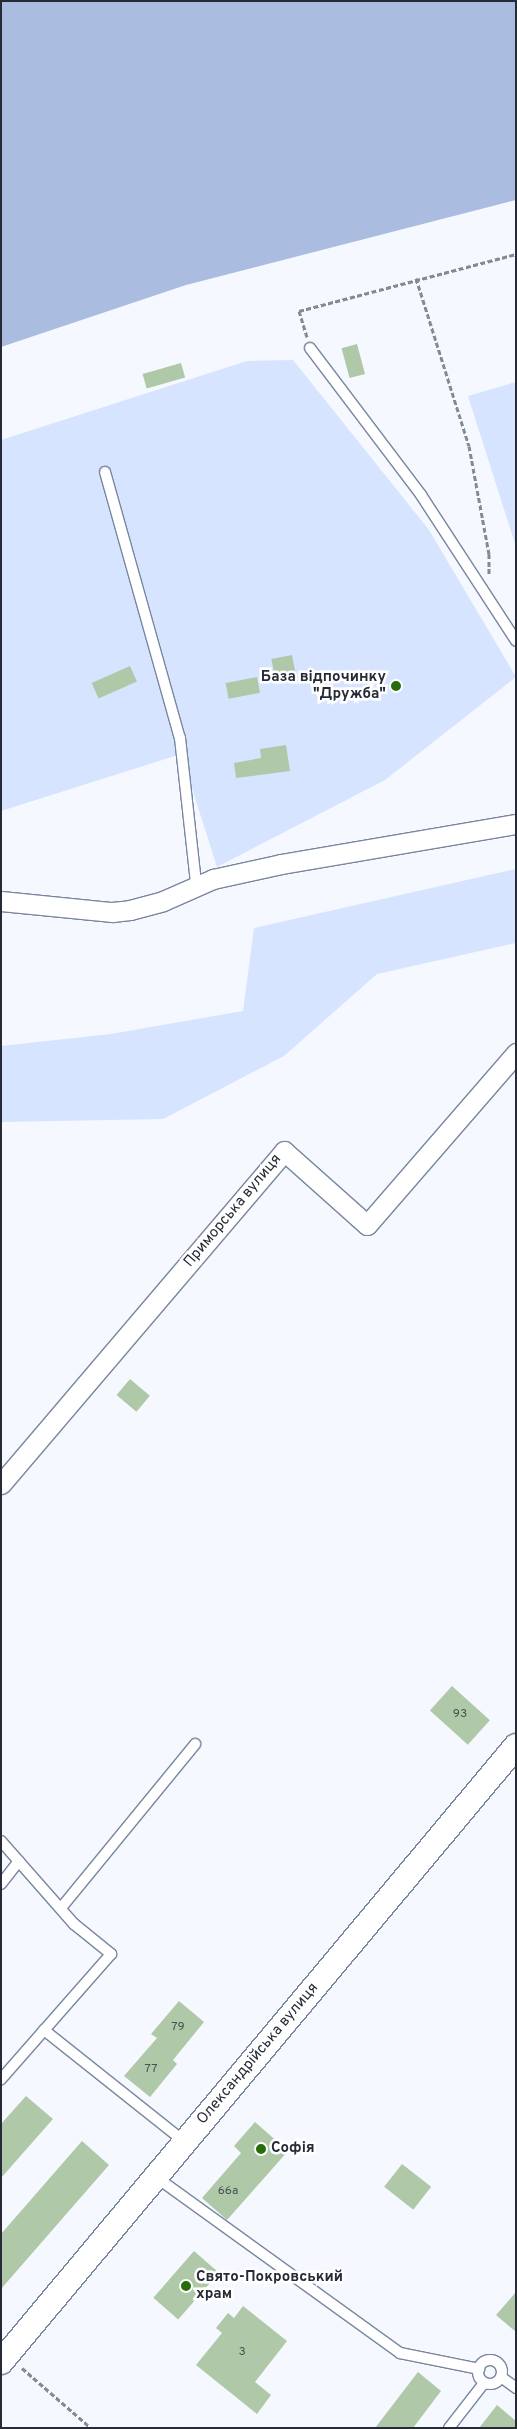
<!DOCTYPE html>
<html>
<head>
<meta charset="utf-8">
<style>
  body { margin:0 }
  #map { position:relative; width:517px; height:2429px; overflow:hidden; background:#f5f8fe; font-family:Overpass,sans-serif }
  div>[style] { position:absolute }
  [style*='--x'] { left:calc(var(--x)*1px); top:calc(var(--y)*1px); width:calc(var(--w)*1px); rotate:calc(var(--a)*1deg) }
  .green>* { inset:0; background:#d6e4ff }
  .water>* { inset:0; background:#aabce0 }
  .building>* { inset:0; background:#afc9a8; transform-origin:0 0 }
  .path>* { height:3px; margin-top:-1.5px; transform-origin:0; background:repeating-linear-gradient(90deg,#858992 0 5px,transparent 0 7.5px) }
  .roads { filter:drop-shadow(1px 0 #79869f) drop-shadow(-1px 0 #79869f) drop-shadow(0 1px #79869f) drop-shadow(0 -1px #79869f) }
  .service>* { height:10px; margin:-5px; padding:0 5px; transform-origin:5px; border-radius:5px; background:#fff }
  .service>.ring { margin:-5px; padding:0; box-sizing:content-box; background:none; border:10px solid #fff; border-radius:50% }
  .minor>* { height:19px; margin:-9.5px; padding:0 9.5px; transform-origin:9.5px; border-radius:9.5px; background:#fff }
  .tertiary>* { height:24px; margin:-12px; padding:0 12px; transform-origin:12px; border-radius:12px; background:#fff }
  .dots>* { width:14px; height:14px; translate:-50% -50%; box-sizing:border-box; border:2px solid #fff; border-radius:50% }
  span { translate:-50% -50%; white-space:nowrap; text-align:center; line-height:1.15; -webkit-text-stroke:5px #fff; paint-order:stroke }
  .number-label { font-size:12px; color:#485252 }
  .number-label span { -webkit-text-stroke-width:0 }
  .poi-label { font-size:15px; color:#262b36; font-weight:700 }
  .right { translate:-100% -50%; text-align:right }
  .left { translate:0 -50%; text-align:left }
  .street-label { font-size:15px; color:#262b36 }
  .frame { position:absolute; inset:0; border:2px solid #262b36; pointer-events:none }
</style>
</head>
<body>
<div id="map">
  <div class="green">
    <i style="clip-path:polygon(293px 360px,429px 530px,516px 677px,385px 780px,217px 867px,181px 754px,1px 811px,1px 440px,247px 361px)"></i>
    <i style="clip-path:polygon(516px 382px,516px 547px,468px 396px)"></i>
    <i style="clip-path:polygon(516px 869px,516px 943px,377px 974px,284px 1056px,163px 1119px,1px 1122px,1px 1046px,111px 1034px,243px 1011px,254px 928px)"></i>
  </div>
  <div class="water">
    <i style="clip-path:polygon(1px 1px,516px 1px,516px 200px,186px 285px,1px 347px)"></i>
  </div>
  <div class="building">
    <i style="left:357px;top:344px;width:31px;height:16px;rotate:75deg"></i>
    <i style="left:181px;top:363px;width:15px;height:40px;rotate:74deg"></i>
    <i style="left:292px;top:655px;width:21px;height:21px;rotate:79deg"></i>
    <i style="left:130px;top:666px;width:17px;height:42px;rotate:66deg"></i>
    <i style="left:257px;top:677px;width:16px;height:32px;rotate:79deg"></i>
    <i style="clip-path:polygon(286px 745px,290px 771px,236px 778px,234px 763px,261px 758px,260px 749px)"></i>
    <i style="left:130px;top:1379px;width:26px;height:21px;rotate:40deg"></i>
    <i style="left:452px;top:1686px;width:51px;height:33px;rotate:42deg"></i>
    <i style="clip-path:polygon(179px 2001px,204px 2022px,173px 2060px,177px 2064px,150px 2097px,124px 2076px,157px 2038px,151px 2034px)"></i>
    <i style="clip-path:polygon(26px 2096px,53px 2119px,1px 2178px,1px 2124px)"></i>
    <i style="clip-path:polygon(255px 2122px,288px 2151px,227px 2220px,202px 2198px,241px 2153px,234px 2146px)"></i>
    <i style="clip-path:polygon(82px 2141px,109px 2165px,1px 2289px,1px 2234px)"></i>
    <i style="left:402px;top:2164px;width:37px;height:29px;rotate:38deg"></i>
    <i style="left:194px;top:2251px;width:33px;height:62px;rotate:41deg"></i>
    <i style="clip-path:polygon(516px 2292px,516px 2332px,496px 2315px)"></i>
    <i style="clip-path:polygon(243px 2306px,287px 2341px,255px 2382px,271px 2395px,257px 2414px,196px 2365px,222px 2333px,216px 2328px,228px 2313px,234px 2318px)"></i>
    <i style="clip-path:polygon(418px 2372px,441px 2391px,413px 2428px,375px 2428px)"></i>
    <i style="clip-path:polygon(497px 2405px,516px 2421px,516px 2428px,479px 2428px)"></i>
  </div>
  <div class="path">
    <i style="--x:416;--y:278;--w:176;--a:72.5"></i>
    <i style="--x:469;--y:446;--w:110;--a:79.5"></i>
    <i style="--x:489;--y:554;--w:20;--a:90"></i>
    <i style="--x:307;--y:337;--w:27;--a:-107"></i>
    <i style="--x:299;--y:311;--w:224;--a:-14.7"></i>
    <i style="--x:22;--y:2368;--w:91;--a:41"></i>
  </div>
  <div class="roads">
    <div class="service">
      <i style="--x:310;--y:348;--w:184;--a:52.9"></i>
      <i style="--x:421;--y:495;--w:174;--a:56.9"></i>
      <i style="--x:105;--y:472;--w:276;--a:74.3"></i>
      <i style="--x:180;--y:738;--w:147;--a:83.7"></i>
      <i style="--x:1;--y:1841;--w:111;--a:48.7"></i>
      <i style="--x:74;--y:1924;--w:48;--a:39"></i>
      <i style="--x:111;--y:1954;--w:167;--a:131.3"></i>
      <i style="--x:1;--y:1884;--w:29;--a:-52"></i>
      <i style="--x:61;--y:1908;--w:212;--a:-50.7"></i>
      <i style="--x:44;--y:2030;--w:180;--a:38.5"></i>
      <i style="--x:156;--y:2177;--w:301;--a:35.8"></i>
      <i style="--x:400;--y:2353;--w:81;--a:11.4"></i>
      <i class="ring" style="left:478px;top:2360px;width:14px;height:14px"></i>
      <i style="--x:501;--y:2377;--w:19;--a:36"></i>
      <i style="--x:449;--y:2428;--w:57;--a:-52.1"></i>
    </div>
    <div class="minor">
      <i style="--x:1;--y:901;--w:112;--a:5.7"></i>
      <i style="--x:112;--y:912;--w:18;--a:-6"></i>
      <i style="--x:130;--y:910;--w:34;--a:-15"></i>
      <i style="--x:163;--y:901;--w:55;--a:-23.7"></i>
      <i style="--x:213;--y:879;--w:70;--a:-12.4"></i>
      <i style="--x:281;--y:864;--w:238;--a:-9.7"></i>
      <i style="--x:1;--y:1484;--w:437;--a:-49.6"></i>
      <i style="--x:284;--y:1151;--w:111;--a:41.7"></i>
      <i style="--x:367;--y:1225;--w:228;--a:-49.1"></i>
    </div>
    <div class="tertiary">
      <i style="--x:1;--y:2362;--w:803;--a:-50.1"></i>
    </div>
  </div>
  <div class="dots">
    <i style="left:396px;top:686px;background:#276d0b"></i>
    <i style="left:261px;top:2149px;background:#276d0b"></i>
    <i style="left:186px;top:2286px;background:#276d0b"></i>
  </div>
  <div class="number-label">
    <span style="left:460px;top:1715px">93</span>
    <span style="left:178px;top:2028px">79</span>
    <span style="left:151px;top:2070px">77</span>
    <span style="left:228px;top:2192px">66а</span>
    <span style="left:242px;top:2353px">3</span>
  </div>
  <div class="poi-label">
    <span class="right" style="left:386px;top:686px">База відпочинку<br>"Дружба"</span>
    <span class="left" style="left:271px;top:2149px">Софія</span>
    <span class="left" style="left:196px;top:2286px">Свято-Покровський<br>храм</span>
  </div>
  <div class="street-label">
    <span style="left:233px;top:1211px;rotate:-50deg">Приморська вулиця</span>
    <span style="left:258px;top:2054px;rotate:-50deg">Олександрійська вулиця</span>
  </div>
  <div class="frame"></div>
</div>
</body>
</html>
